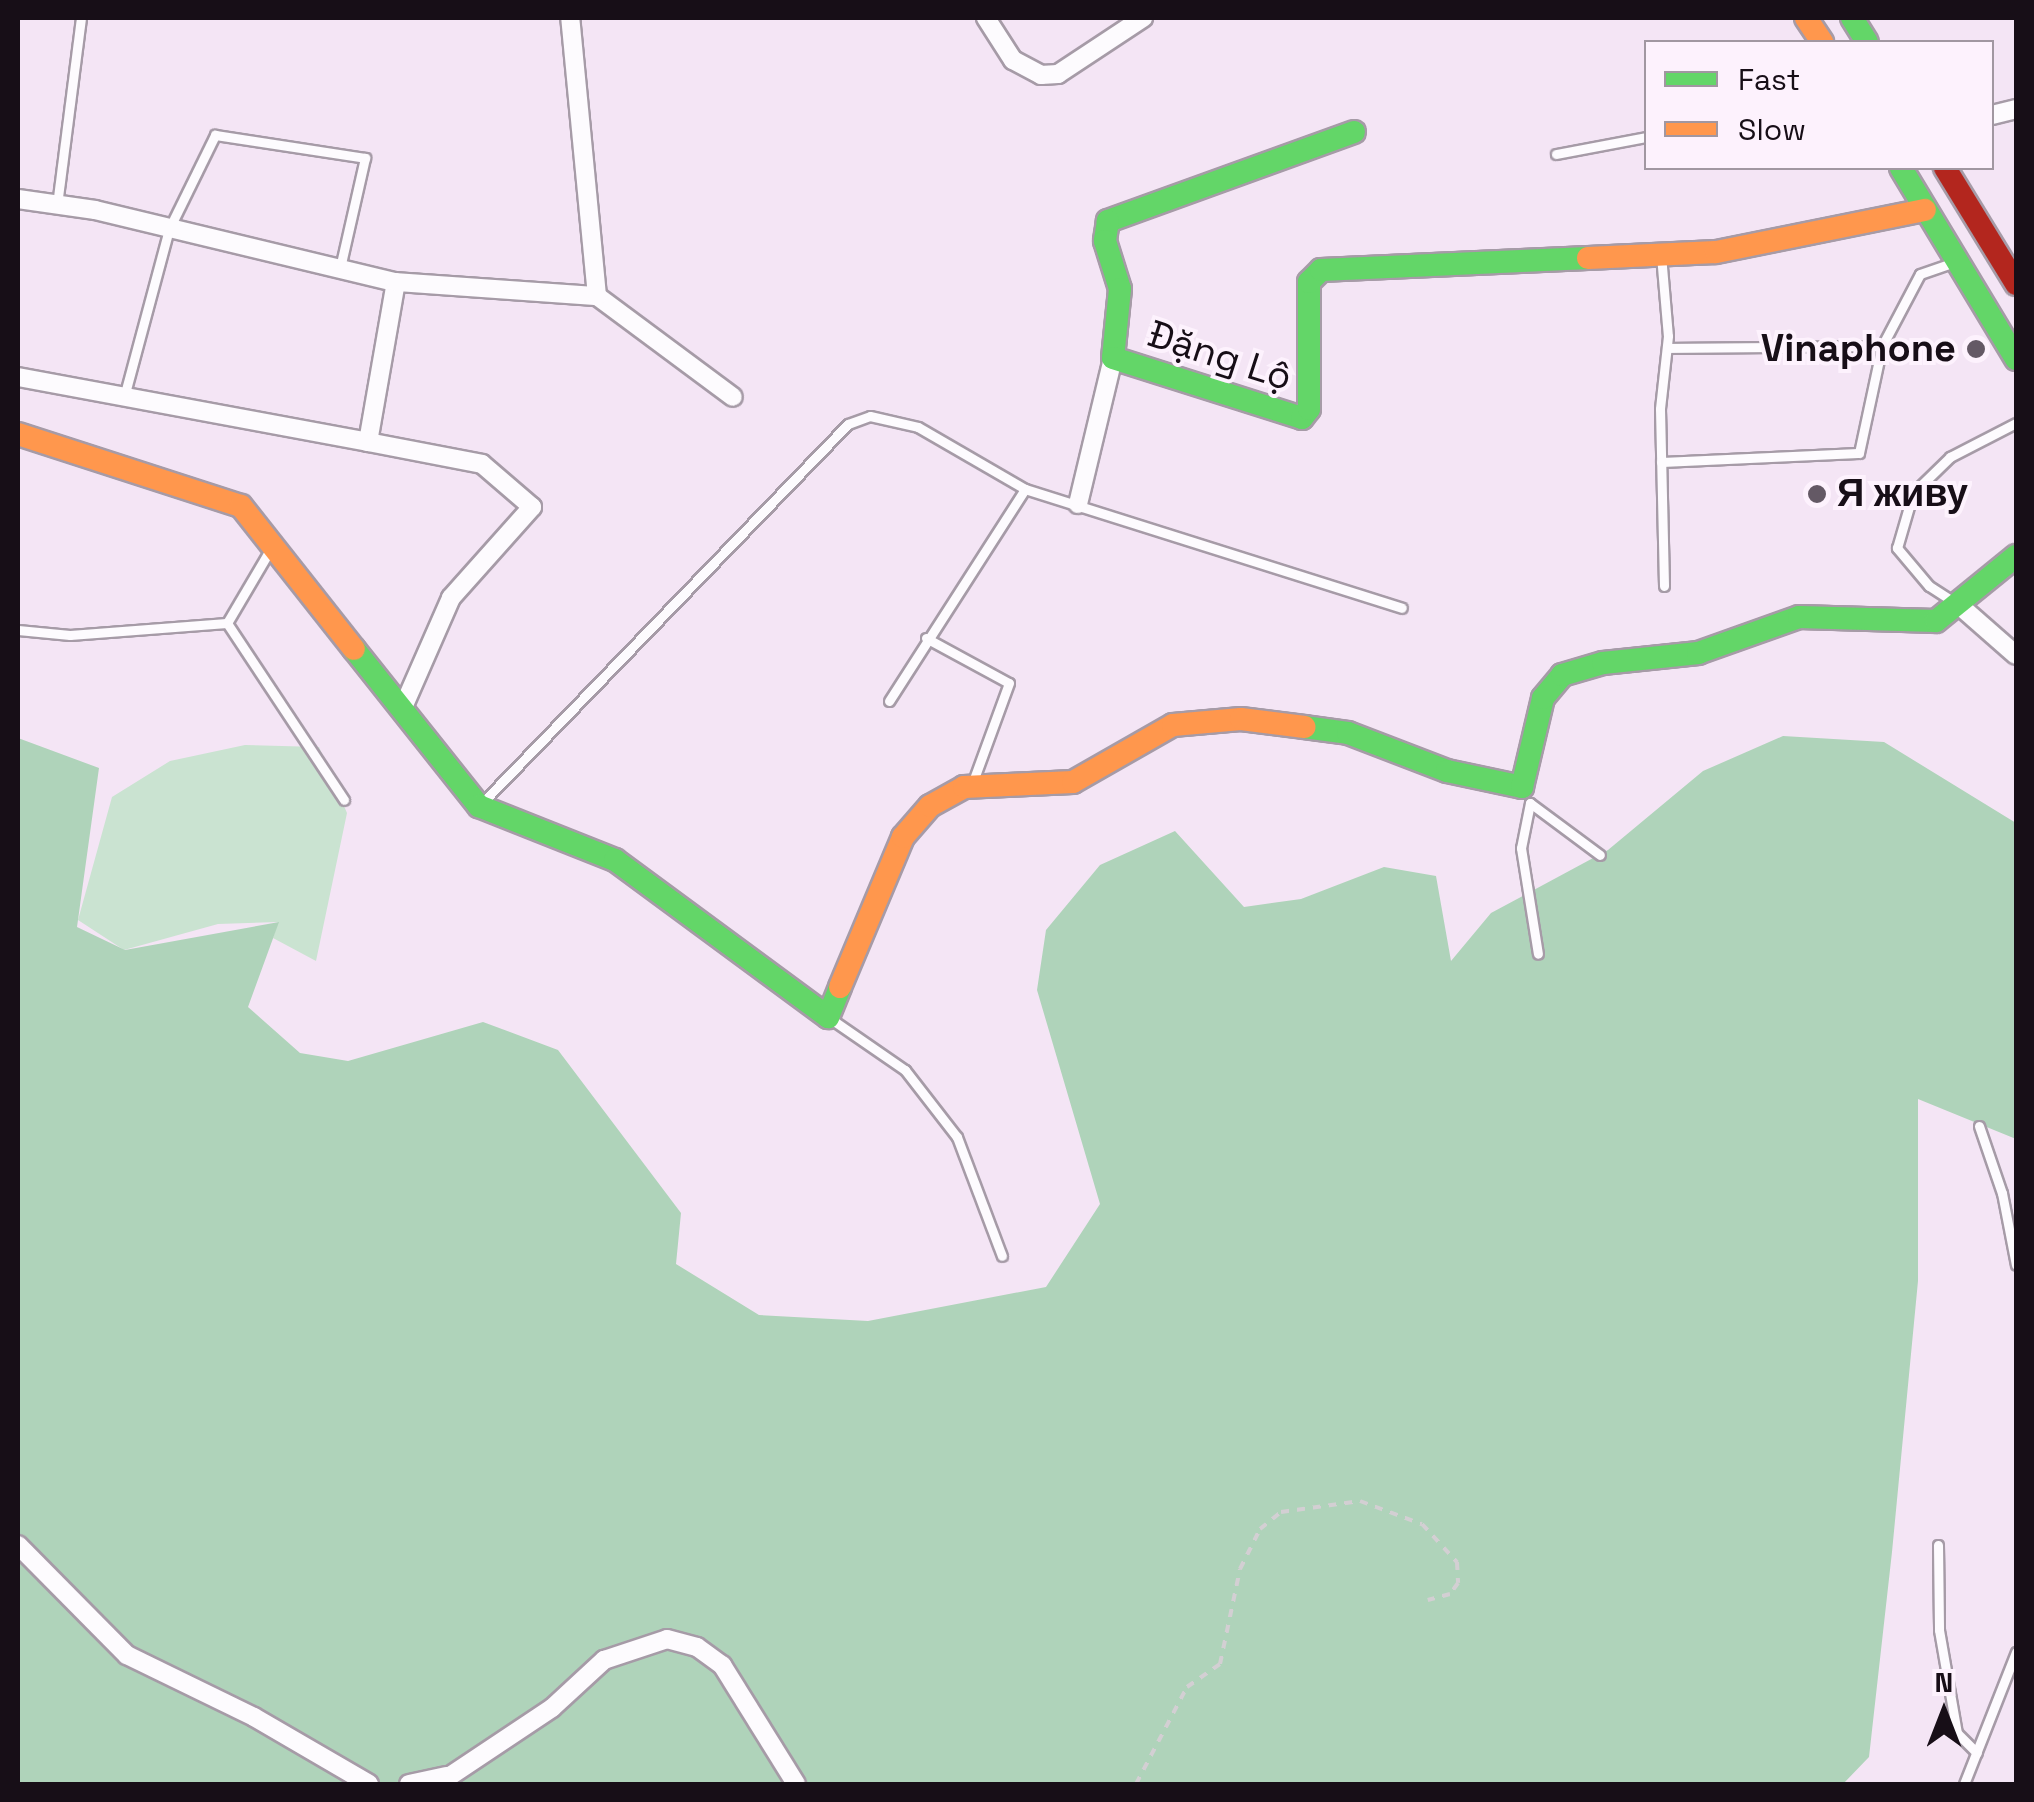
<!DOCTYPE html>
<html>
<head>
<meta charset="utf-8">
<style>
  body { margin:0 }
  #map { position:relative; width:2034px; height:1802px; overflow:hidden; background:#f4e5f5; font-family:"Space Grotesk",sans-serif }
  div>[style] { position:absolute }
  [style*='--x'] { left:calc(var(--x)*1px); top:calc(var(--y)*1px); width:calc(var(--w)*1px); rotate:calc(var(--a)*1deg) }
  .green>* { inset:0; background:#cae3d1 }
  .forest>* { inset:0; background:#afd3ba }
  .path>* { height:4px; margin-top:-2px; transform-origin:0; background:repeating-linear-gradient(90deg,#d3cfd3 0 8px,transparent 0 16px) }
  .roads { filter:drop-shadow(2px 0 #a69ba7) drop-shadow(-2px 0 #a69ba7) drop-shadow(0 2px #a69ba7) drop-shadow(0 -2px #a69ba7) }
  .lane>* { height:9px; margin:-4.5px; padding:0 4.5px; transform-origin:4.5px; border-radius:4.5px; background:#fdfbfe }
  .street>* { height:18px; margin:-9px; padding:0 9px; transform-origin:9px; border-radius:9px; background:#fdfbfe }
  .fast>* { height:22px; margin:-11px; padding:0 11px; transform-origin:11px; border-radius:11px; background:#63d668 }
  .slow>* { height:22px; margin:-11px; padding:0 11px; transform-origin:11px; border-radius:11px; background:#ff974d }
  .jam>* { height:22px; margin:-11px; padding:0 11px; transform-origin:11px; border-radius:11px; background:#b3261e }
  .dots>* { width:28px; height:28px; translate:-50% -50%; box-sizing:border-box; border:5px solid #fdf2fd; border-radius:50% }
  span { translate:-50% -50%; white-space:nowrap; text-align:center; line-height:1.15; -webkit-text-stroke:8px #fdf2fd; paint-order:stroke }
  .poi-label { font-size:38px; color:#170e17; font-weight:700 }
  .right { translate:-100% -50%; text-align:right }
  .left { translate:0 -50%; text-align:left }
  .street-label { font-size:38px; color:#170e17 }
  .frame { position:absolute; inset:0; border:20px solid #170e17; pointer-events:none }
  .legend { position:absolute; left:1644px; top:40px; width:350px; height:130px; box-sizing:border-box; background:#fdf2fd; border:2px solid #a197a1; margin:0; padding:12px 18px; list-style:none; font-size:30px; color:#170e17 }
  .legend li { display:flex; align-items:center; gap:20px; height:50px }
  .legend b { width:50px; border:2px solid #a197a1 }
  .north { position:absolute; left:1894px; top:1662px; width:100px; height:100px; -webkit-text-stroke:8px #fdf2fd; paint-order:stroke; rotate:0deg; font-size:28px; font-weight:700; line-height:40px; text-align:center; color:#170e17 }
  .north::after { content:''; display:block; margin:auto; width:35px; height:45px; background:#170e17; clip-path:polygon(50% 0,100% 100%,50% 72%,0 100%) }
</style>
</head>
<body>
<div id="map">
  <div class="green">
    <i style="clip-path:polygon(245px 745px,319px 747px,347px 813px,316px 961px,273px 938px,278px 922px,218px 924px,124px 950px,78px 920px,112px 797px,170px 761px)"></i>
  </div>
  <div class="forest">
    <i style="clip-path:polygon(1783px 736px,1884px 742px,2016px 823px,2016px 1139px,1918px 1099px,1918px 1281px,1892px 1552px,1869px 1757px,1843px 1784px,18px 1784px,18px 738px,99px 768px,77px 927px,125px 950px,279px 922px,248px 1007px,300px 1053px,348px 1061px,483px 1022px,558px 1050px,681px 1213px,676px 1264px,759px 1315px,868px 1321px,1046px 1287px,1100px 1204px,1037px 990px,1046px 930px,1100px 865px,1175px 831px,1244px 907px,1301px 899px,1384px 867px,1436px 876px,1451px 961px,1491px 913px,1608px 850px,1703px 771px)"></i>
  </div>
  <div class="path">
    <i style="--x:1136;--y:1784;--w:110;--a:-62.3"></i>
    <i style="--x:1187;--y:1687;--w:40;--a:-34.9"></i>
    <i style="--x:1220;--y:1664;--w:97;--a:-78.1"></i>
    <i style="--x:1240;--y:1569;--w:45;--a:-63.4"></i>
    <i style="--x:1260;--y:1529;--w:27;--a:-39"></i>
    <i style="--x:1281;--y:1512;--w:80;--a:-7.9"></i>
    <i style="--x:1360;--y:1501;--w:66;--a:20.4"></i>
    <i style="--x:1422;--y:1524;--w:52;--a:47.4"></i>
    <i style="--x:1457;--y:1562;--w:21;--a:87"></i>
    <i style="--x:1458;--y:1583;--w:14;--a:126"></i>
    <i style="--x:1450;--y:1594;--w:23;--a:165"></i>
  </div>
  <div class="roads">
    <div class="lane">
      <i style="--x:1556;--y:154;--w:92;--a:-10.7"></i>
      <i style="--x:57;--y:205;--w:189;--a:-82.7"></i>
      <i style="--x:1661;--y:255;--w:81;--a:85.1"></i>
      <i style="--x:1668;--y:336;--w:73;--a:96.3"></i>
      <i style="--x:1660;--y:409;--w:177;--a:88.7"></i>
      <i style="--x:1667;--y:348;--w:215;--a:-0.5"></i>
      <i style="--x:1882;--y:346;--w:81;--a:-62.2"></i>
      <i style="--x:1920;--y:274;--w:36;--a:-19"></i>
      <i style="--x:124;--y:397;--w:174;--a:-75"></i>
      <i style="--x:169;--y:229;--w:105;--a:-63.9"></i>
      <i style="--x:215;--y:135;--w:152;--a:8.7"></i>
      <i style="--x:365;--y:158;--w:113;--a:102.8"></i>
      <i style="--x:1661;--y:462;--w:198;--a:-2.6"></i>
      <i style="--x:1859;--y:453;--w:109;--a:-77.9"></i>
      <i style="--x:1954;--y:602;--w:30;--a:-147"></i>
      <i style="--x:1929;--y:586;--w:50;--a:-130.1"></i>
      <i style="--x:1897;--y:548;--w:57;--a:-73.8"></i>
      <i style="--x:1913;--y:493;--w:52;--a:-44.2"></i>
      <i style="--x:1950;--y:457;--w:74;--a:-27.3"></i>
      <i style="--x:227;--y:623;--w:85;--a:-59.5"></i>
      <i style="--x:18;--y:630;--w:52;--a:5.5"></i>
      <i style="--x:70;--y:635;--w:157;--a:-4.4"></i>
      <i style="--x:227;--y:623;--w:212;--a:56.5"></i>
      <i style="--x:926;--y:638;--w:94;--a:28.5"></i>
      <i style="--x:1009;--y:683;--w:108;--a:110.1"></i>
      <i style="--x:889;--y:701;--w:252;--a:-57.3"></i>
      <i style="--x:1530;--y:803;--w:46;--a:101.3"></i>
      <i style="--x:1521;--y:848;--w:107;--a:80.9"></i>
      <i style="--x:1530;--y:803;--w:87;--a:36.6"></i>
      <i style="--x:481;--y:804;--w:528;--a:-46"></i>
      <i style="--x:848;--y:424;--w:23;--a:-20"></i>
      <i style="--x:870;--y:416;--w:49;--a:12.9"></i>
      <i style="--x:918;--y:427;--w:124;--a:30.1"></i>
      <i style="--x:1025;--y:489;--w:395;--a:17.5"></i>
      <i style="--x:831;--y:1019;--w:90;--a:34.6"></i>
      <i style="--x:905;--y:1070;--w:85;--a:52.2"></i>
      <i style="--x:957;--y:1137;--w:127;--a:69.3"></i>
      <i style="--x:1979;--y:1126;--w:71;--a:71.1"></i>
      <i style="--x:2002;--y:1193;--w:73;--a:79"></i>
      <i style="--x:1938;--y:1545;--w:85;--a:89.3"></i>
      <i style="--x:1939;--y:1630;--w:105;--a:80.1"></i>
      <i style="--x:1957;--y:1733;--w:28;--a:45"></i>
      <i style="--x:1964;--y:1784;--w:142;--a:-68.5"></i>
    </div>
    <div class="street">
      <i style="--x:986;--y:18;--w:50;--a:57.3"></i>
      <i style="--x:1013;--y:60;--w:32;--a:28"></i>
      <i style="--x:1041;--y:75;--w:17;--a:-3"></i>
      <i style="--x:1058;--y:74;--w:102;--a:-33.4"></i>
      <i style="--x:1992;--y:115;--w:25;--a:-14"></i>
      <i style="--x:18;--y:199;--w:78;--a:8.1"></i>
      <i style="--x:95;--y:210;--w:309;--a:13.5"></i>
      <i style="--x:597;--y:296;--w:169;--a:36.6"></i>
      <i style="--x:18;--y:377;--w:356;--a:10.5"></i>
      <i style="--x:368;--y:442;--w:162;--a:-80.1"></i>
      <i style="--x:396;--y:282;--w:201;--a:4"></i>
      <i style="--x:597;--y:296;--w:279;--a:-95.5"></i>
      <i style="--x:368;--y:442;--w:116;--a:10.9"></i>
      <i style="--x:482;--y:464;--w:66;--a:40.7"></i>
      <i style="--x:532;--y:507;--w:122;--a:131.7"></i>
      <i style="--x:451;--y:598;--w:117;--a:113.7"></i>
      <i style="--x:1078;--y:504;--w:150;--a:-76.5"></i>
      <i style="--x:1960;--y:606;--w:74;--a:41.2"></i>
      <i style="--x:18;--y:1545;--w:155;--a:45.3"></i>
      <i style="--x:127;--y:1655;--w:141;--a:26"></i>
      <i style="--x:254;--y:1717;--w:133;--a:30.2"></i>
      <i style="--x:409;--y:1784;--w:38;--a:-12"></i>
      <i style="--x:438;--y:1784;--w:137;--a:-33.7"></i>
      <i style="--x:552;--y:1708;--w:71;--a:-42.7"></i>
      <i style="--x:604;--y:1660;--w:66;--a:-18.4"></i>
      <i style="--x:667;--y:1639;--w:31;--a:15"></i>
      <i style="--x:697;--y:1647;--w:31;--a:36"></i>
      <i style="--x:722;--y:1665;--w:140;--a:58.1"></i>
    </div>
    <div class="fast">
      <i style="--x:1852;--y:18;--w:28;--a:58"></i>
      <i style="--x:1354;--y:132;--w:262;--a:160.1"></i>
      <i style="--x:1108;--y:221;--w:20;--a:99"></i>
      <i style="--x:1105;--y:241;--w:50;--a:72.6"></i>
      <i style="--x:1120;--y:289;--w:69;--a:95.8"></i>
      <i style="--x:1113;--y:358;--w:198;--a:17.6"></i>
      <i style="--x:1302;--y:418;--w:11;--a:-52"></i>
      <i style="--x:1309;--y:409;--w:127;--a:-90"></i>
      <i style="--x:1309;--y:282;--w:17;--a:-45"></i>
      <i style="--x:1321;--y:270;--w:267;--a:-2.6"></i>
      <i style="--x:1901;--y:168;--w:223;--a:58.9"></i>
      <i style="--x:354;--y:649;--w:201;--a:51.5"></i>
      <i style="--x:479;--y:806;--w:146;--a:21.7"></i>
      <i style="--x:615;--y:860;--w:265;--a:36.4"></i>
      <i style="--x:828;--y:1017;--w:32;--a:-68"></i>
      <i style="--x:1304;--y:727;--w:44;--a:7.8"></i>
      <i style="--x:1348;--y:733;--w:106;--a:21"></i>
      <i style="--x:1447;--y:771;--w:77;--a:12"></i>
      <i style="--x:1522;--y:787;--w:91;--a:-76.7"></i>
      <i style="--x:1543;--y:698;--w:30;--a:-50"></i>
      <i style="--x:1562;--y:675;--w:43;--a:-16.3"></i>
      <i style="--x:1603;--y:663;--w:96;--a:-6"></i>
      <i style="--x:1698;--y:653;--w:107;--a:-19.6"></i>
      <i style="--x:1799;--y:617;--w:137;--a:1.7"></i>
      <i style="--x:1936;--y:621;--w:103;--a:-39.1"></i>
    </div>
    <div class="slow">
      <i style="--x:1806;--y:18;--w:29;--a:56"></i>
      <i style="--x:1588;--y:258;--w:128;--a:-2.7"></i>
      <i style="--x:1716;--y:252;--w:213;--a:-11.4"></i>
      <i style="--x:18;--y:434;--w:234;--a:17.9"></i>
      <i style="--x:241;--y:506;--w:182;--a:51.7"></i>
      <i style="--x:840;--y:987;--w:163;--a:-67.2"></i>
      <i style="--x:903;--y:837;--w:41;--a:-48.9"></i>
      <i style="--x:930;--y:806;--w:39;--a:-29"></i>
      <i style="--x:964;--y:787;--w:109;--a:-2.6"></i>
      <i style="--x:1073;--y:782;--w:115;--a:-29.7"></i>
      <i style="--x:1173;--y:725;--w:68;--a:-5"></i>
      <i style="--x:1241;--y:719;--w:64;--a:7.2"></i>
    </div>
    <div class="jam">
      <i style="--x:1945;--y:168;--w:136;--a:58.5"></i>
    </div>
  </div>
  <div class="dots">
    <i style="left:1976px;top:349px;background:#645965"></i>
    <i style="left:1817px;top:494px;background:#645965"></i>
  </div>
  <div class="poi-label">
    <span class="right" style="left:1956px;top:349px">Vinaphone</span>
    <span class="left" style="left:1837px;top:494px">Я живу</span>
  </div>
  <div class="street-label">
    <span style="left:1220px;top:356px;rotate:18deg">Đặng Lộ</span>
  </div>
  <div class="frame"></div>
  <ul class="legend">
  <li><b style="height:12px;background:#63d668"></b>Fast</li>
  <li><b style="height:12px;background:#ff974d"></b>Slow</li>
  </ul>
  <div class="north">N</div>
</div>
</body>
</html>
